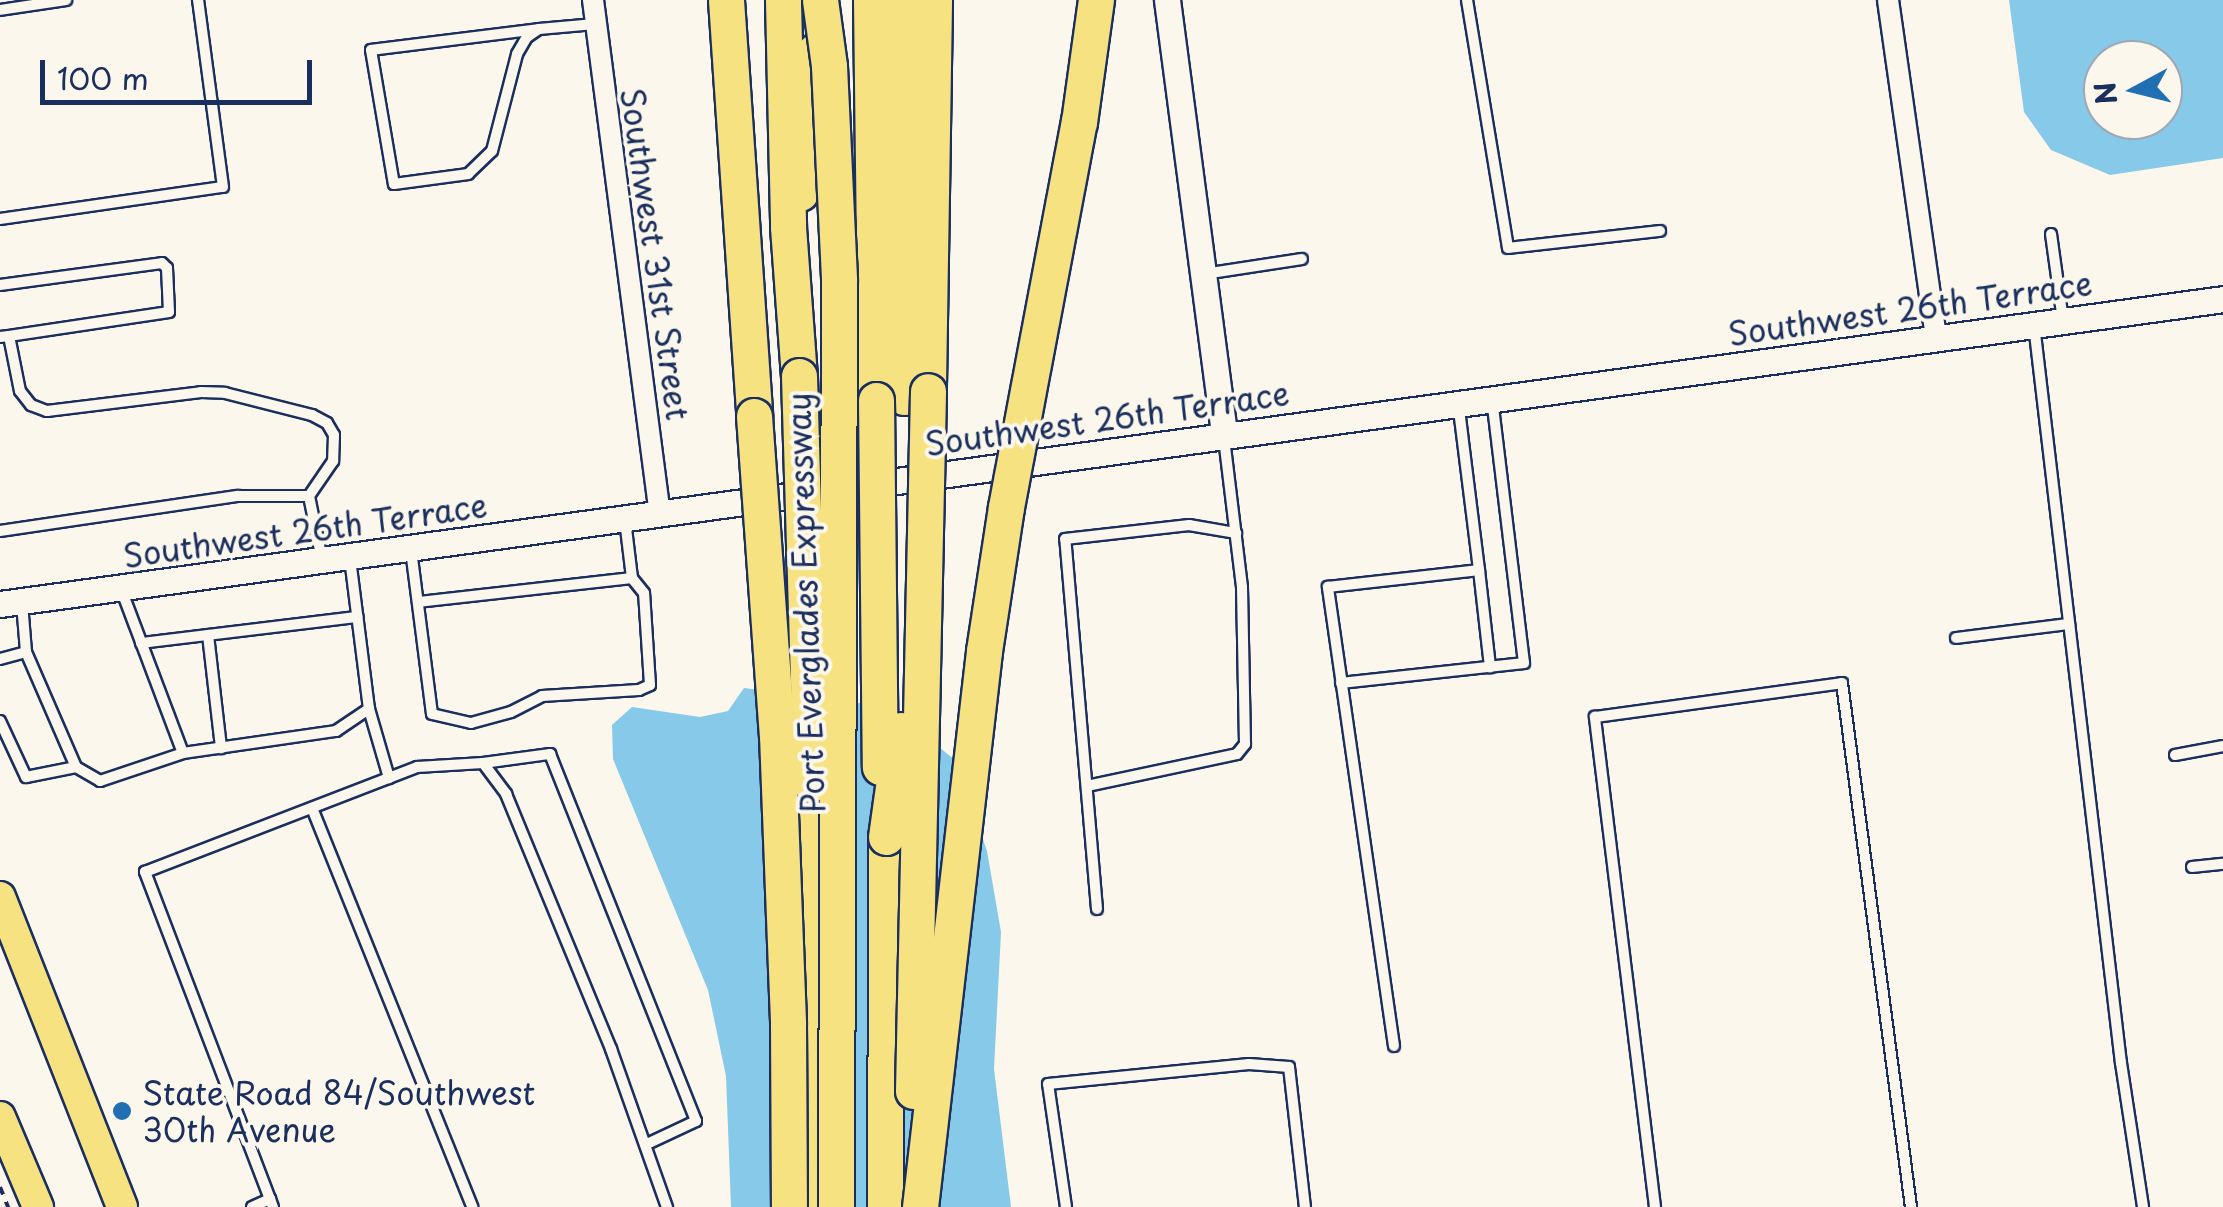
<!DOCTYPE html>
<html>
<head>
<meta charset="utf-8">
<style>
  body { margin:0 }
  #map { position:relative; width:2223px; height:1207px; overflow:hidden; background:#fbf7ec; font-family:"Playpen Sans",sans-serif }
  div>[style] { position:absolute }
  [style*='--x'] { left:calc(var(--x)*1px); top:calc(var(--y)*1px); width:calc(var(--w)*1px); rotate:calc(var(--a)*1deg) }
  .water>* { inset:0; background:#87c9e8 }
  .path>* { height:4px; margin-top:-2px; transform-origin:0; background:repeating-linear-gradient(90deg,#1b2f5e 0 8px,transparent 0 16px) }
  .roads { filter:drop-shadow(2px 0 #1b2f5e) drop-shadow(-2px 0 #1b2f5e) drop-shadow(0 2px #1b2f5e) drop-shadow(0 -2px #1b2f5e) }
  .service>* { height:10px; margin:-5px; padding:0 5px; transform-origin:5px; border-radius:5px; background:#fbf7ec }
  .minor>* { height:20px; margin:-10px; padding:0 10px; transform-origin:10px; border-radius:10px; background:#fbf7ec }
  .tertiary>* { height:25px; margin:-12.5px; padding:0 12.5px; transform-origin:12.5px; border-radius:12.5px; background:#fbf7ec }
  .primary>* { height:30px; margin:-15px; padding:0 15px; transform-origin:15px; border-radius:15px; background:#f7e281 }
  .motorway>* { height:35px; margin:-17.5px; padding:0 17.5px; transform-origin:17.5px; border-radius:17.5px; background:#f7e281 }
  .bridges { filter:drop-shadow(2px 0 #1b2f5e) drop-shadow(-2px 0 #1b2f5e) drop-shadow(0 2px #1b2f5e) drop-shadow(0 -2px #1b2f5e) }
  .motorway-bridge>* { height:35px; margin:-17.5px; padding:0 17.5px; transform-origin:17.5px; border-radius:17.5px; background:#f7e281 }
  .dots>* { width:28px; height:28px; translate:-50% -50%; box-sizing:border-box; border:5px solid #fbf7ec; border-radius:50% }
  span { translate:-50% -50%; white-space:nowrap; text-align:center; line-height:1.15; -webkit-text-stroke:8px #fbf7ec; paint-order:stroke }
  .street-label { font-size:32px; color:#1b2f5e }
  .poi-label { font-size:32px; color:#1b2f5e }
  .left { translate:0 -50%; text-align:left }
  .north { position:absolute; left:2083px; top:40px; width:100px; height:100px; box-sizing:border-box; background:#fbf7ec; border:2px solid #a1a7b3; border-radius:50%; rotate:263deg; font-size:28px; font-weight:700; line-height:40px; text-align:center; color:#1b2f5e }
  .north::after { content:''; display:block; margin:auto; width:35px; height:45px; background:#1f6fb2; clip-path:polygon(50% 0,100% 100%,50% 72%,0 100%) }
  .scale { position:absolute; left:40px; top:60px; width:272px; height:45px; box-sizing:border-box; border:5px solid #1b2f5e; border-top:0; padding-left:12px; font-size:30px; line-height:35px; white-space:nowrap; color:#1b2f5e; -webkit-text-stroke:8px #fbf7ec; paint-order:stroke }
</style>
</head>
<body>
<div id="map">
  <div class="water">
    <i style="clip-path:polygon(evenodd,2009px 0,2223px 0,2223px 158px,2110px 175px,2051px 150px,2024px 112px,2009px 0,2163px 60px,2163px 120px,2103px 120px,2103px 60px,2163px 60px)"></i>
    <i style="clip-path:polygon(744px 688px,889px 707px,955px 760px,987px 851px,1001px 932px,994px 1069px,1011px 1207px,731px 1207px,726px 1076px,708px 990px,613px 759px,612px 725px,632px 707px,700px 717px,728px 711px)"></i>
  </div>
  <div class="path">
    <i style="--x:0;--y:1187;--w:22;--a:68"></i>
  </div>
  <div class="roads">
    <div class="service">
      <i style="--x:1467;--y:0;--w:251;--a:80.6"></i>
      <i style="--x:1508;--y:248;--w:153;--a:-6.4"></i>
      <i style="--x:0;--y:10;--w:67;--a:-8.6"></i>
      <i style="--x:539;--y:29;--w:169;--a:172.9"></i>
      <i style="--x:371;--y:50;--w:136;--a:80.3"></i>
      <i style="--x:394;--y:184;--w:75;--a:-7.7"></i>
      <i style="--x:468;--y:174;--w:33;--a:-44"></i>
      <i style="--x:492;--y:151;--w:100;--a:-75.5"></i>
      <i style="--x:517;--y:54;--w:20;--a:-60"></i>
      <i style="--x:527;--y:37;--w:14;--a:-34"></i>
      <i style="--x:539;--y:29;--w:56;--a:-5.1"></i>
      <i style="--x:0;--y:219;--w:225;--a:-8.2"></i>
      <i style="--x:223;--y:187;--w:189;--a:-97.6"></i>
      <i style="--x:2051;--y:234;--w:87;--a:82.1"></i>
      <i style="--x:1204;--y:274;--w:99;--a:-8.7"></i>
      <i style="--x:0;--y:285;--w:163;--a:-7.7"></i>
      <i style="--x:162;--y:263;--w:7;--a:45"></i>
      <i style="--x:167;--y:268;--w:44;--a:87.4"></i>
      <i style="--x:169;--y:312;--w:162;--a:171.5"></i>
      <i style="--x:2034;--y:325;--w:743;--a:83.28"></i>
      <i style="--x:2121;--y:1063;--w:146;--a:81.3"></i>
      <i style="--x:0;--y:337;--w:9;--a:-6"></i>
      <i style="--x:9;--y:336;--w:56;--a:78.7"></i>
      <i style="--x:20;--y:391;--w:18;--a:52"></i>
      <i style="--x:31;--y:405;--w:17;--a:21"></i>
      <i style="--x:47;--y:411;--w:155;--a:-7"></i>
      <i style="--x:201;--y:392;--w:24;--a:2"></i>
      <i style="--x:225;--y:393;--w:90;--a:14.2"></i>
      <i style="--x:312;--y:415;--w:17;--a:28"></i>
      <i style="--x:327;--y:423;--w:14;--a:60"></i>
      <i style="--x:334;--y:435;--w:26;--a:92"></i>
      <i style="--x:333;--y:461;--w:42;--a:124.4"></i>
      <i style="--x:625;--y:520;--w:58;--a:83.1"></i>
      <i style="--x:0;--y:531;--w:241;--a:-8.4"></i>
      <i style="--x:238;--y:496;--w:71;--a:0"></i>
      <i style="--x:309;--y:496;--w:65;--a:78.5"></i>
      <i style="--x:411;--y:550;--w:165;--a:82.7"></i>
      <i style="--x:432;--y:714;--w:40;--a:13"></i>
      <i style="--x:471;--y:723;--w:41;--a:-15.4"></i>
      <i style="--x:511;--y:712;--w:35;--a:-27"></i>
      <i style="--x:542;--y:696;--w:97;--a:-3.5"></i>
      <i style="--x:639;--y:690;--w:12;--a:-24"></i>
      <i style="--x:650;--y:685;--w:92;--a:-93.7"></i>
      <i style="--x:644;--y:593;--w:19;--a:-129"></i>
      <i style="--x:632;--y:578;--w:214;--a:173.6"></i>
      <i style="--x:1479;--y:570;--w:98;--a:83.5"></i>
      <i style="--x:121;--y:589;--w:175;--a:69.3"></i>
      <i style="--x:183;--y:753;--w:155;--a:-8.2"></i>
      <i style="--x:336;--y:731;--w:40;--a:-34"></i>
      <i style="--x:369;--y:709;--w:152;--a:-97.2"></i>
      <i style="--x:22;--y:603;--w:49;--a:85.3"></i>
      <i style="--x:26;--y:652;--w:125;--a:66.5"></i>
      <i style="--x:76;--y:767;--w:28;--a:30"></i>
      <i style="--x:100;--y:781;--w:88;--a:-18.6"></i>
      <i style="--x:208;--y:635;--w:114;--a:83.4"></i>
      <i style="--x:1956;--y:638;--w:114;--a:-7.1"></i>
      <i style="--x:141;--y:643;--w:218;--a:-6.9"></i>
      <i style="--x:0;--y:659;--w:27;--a:-15"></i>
      <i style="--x:1341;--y:683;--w:184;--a:-6.2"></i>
      <i style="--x:1524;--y:663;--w:265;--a:-96.9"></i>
      <i style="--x:369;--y:709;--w:72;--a:73.8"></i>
      <i style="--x:0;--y:721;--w:62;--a:65.1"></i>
      <i style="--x:26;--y:777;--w:51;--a:-11.3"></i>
      <i style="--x:2175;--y:755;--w:49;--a:-10.6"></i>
      <i style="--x:483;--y:763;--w:68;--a:-7.7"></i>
      <i style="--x:550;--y:754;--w:395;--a:68.3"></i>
      <i style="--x:696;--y:1121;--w:56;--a:154.8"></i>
      <i style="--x:1087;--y:786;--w:153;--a:-12"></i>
      <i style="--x:1237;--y:754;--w:13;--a:-51"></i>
      <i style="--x:1245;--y:744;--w:157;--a:-91.1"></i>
      <i style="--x:1242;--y:587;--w:149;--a:-96.9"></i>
      <i style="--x:312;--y:808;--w:430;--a:68.1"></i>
      <i style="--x:2192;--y:867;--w:31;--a:-6"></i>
      <i style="--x:1097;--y:909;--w:371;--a:-94.9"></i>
      <i style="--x:1065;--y:539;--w:125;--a:-6.4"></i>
      <i style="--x:1189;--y:525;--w:48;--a:9.7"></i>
      <i style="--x:1394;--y:1046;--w:464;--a:-98.2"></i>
      <i style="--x:1328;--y:587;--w:152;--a:-6.4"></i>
      <i style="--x:1479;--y:570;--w:169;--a:-97.1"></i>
      <i style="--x:252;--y:1207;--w:20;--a:-24"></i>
      <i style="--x:273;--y:1207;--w:359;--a:-110.9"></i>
      <i style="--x:145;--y:872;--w:292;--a:-21.1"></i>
      <i style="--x:417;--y:767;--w:66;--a:-3.5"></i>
      <i style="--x:483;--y:763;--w:39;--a:53"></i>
      <i style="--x:506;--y:794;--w:276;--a:67.6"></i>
      <i style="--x:611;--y:1049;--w:168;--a:70.5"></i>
      <i style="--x:1066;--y:1207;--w:124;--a:-98.3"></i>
      <i style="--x:1048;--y:1084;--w:202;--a:-5.7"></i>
      <i style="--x:1249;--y:1064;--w:40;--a:4.3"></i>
      <i style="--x:1289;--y:1067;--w:141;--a:83.5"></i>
      <i style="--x:1655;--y:1207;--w:494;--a:-97"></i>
      <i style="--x:1595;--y:717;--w:249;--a:-7.8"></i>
      <i style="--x:1842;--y:683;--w:529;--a:82.5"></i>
    </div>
    <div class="minor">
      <i style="--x:593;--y:0;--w:519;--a:82.59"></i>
      <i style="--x:1888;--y:0;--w:342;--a:81.9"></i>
    </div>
    <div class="tertiary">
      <i style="--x:1167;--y:0;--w:437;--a:82.5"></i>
      <i style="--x:0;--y:604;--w:2244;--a:-7.81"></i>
    </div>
    <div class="primary">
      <i style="--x:0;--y:897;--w:333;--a:68.5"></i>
      <i style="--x:0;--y:1117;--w:98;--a:67.1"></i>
    </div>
    <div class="motorway">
      <i style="--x:726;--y:0;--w:417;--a:86.1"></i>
      <i style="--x:783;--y:0;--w:227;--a:88.7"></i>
      <i style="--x:788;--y:227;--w:149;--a:85.8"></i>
      <i style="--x:871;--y:0;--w:400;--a:89.3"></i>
      <i style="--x:904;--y:0;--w:397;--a:90"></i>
      <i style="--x:800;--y:193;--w:49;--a:-77.1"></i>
      <i style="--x:811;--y:145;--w:94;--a:-87.6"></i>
      <i style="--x:928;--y:385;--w:385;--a:-89.1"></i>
      <i style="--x:811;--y:784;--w:423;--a:89.7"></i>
      <i style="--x:885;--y:1207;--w:370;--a:-89.8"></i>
    </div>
  </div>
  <div class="bridges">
    <div class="motorway-bridge">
      <i style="--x:820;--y:0;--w:67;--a:82.2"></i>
      <i style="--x:829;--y:66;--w:215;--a:87.3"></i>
      <i style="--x:839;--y:281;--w:926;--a:90.19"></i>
      <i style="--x:799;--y:376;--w:408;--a:88.3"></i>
      <i style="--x:876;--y:400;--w:367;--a:89.4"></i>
      <i style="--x:754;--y:416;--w:320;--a:85.9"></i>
      <i style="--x:777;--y:735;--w:289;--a:87.8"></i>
      <i style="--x:788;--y:1024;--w:183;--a:89.7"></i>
      <i style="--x:886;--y:837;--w:108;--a:-82"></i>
      <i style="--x:913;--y:1091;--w:700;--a:-88.77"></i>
      <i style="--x:920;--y:1207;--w:560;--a:-83.43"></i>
      <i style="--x:984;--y:651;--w:146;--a:-81.3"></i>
      <i style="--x:1006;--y:507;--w:392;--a:-79.3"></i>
      <i style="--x:1079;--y:122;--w:123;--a:-82.1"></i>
    </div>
  </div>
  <div class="dots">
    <i style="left:122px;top:1111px;background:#1f6fb2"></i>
  </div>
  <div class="street-label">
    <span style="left:656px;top:254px;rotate:82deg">Southwest 31st Street</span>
    <span style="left:1910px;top:308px;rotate:-8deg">Southwest 26th Terrace</span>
    <span style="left:1107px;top:418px;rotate:-8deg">Southwest 26th Terrace</span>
    <span style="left:305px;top:530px;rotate:-8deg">Southwest 26th Terrace</span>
    <span style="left:805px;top:603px;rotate:-92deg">Port Everglades Expressway</span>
  </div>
  <div class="poi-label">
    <span class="left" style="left:142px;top:1111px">State Road 84/Southwest<br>30th Avenue</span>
  </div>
  <div class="north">N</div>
  <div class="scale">100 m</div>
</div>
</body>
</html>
